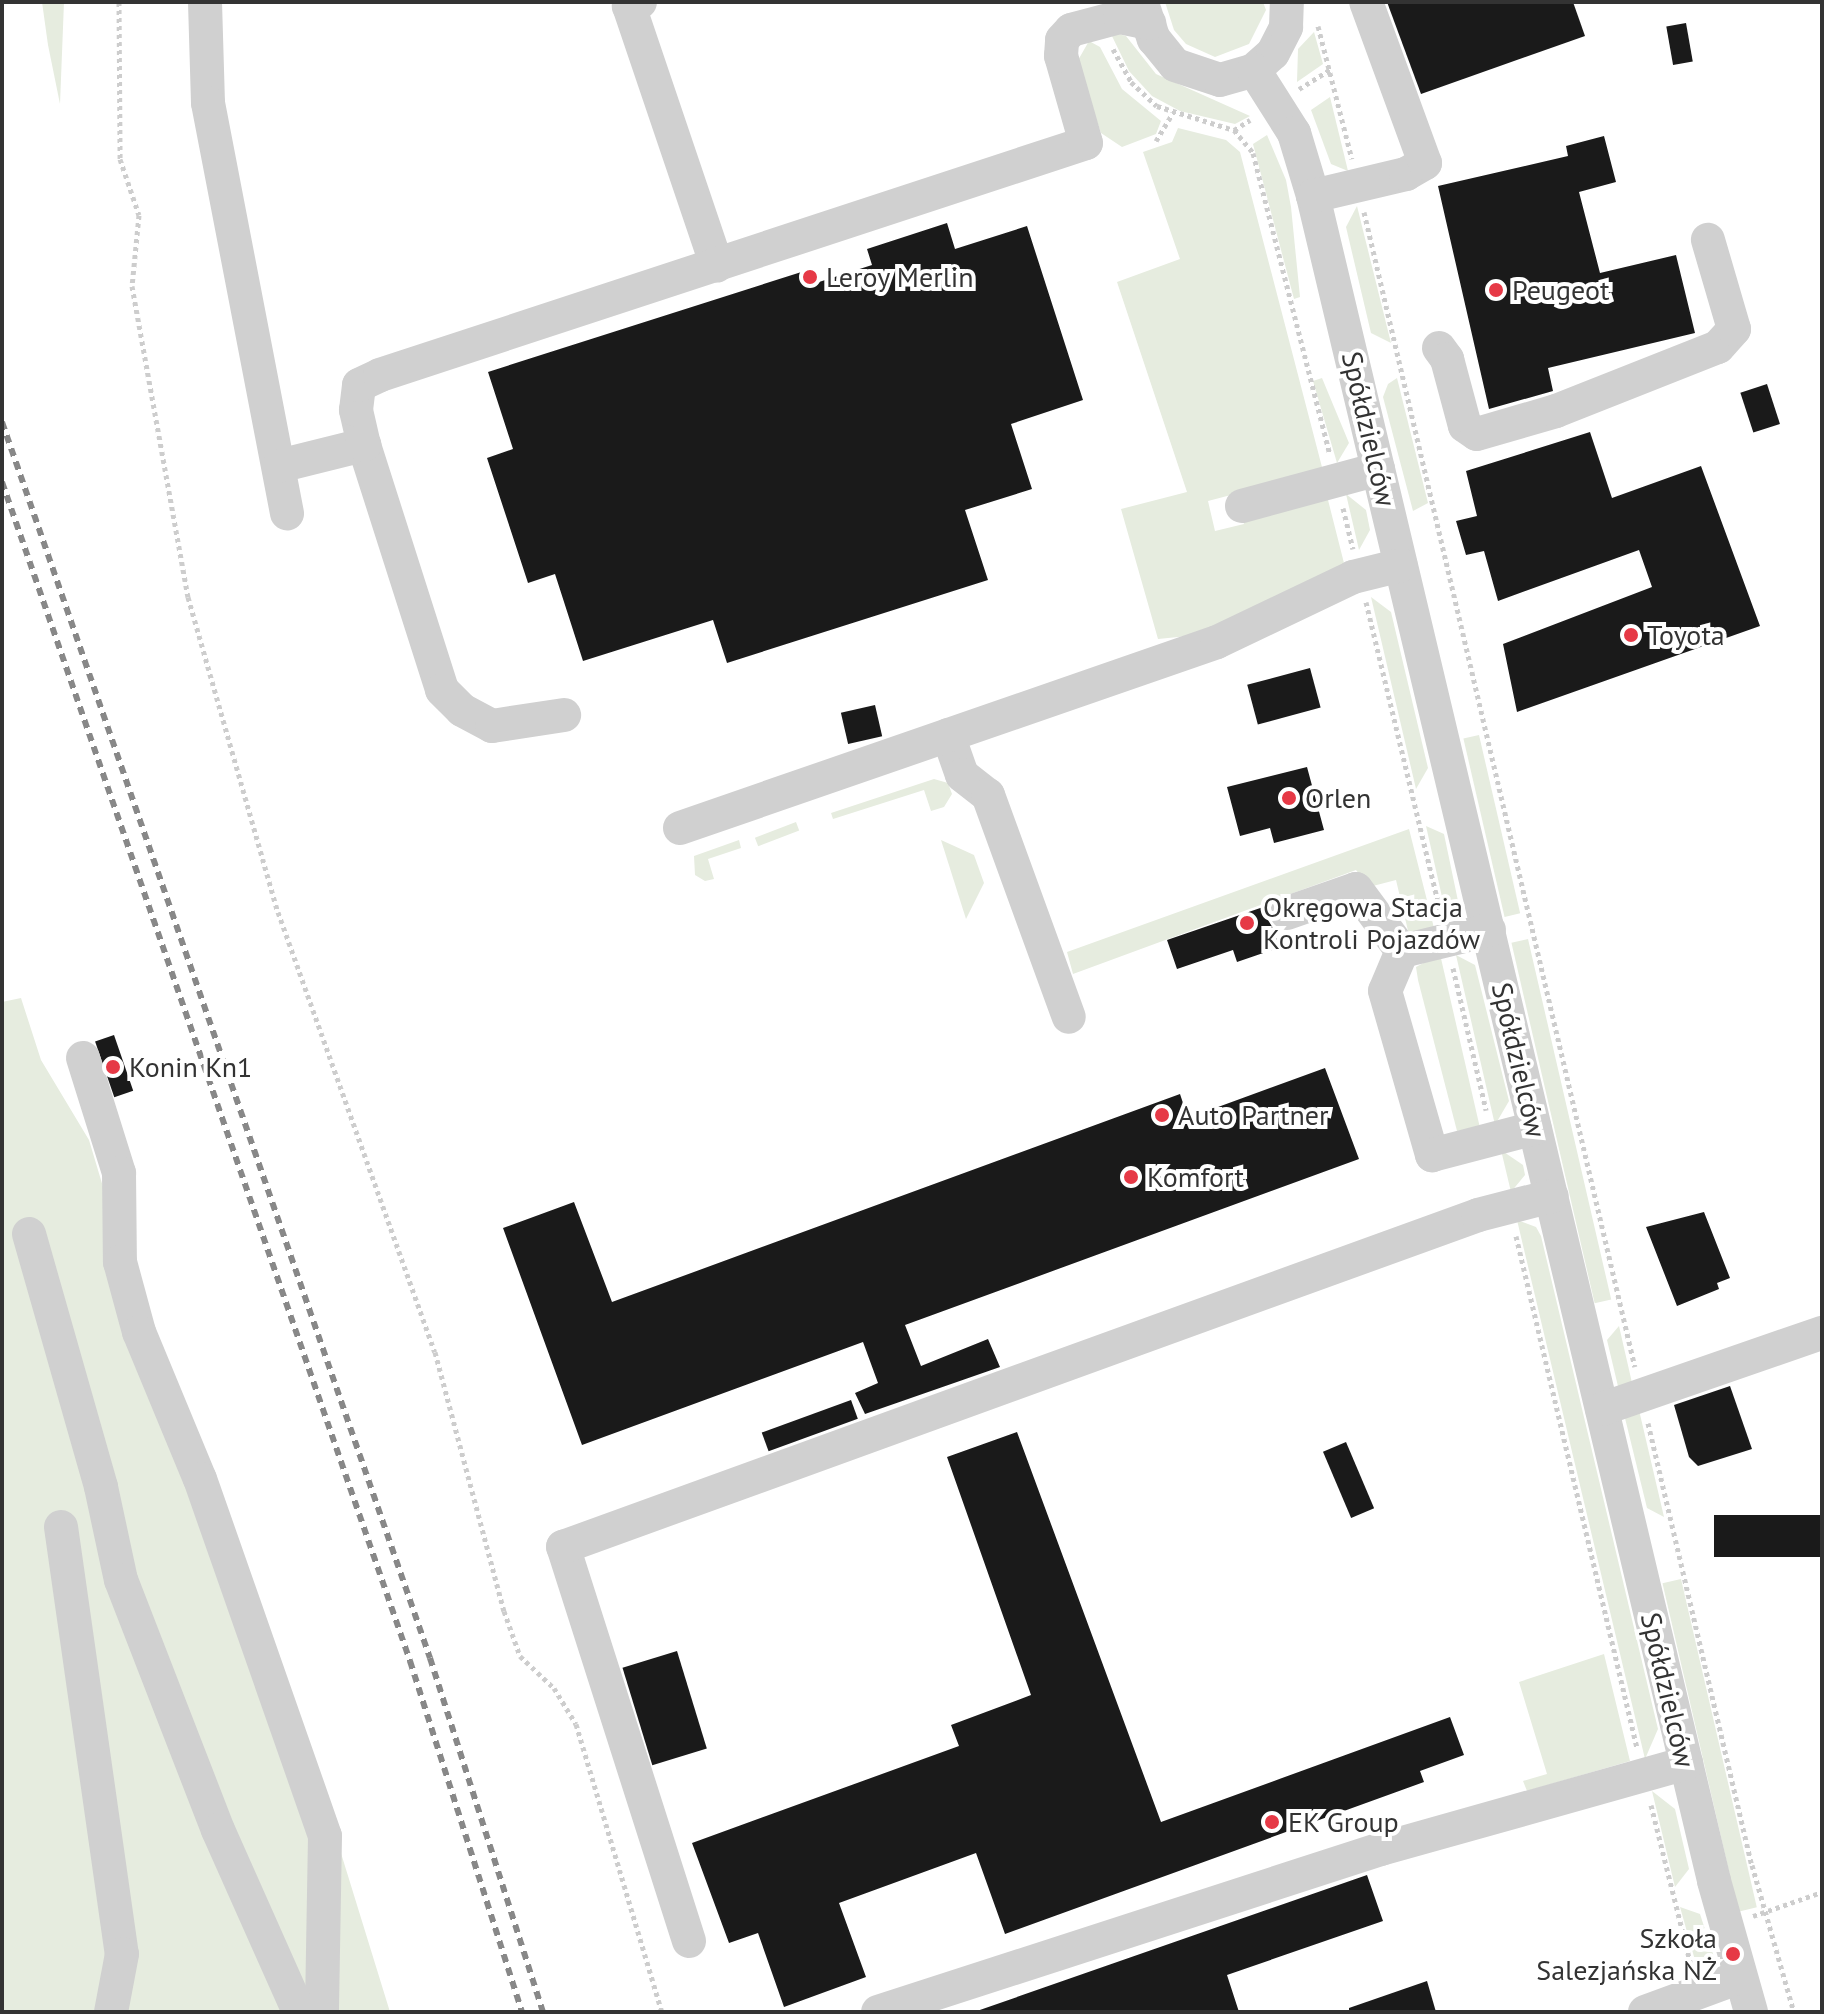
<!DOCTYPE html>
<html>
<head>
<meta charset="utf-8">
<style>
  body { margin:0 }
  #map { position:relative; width:1824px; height:2014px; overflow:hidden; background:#fff; font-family:"PT Sans",sans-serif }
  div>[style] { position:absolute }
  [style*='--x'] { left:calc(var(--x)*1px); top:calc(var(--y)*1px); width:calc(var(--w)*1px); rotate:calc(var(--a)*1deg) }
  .green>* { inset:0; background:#e6ecdf; transform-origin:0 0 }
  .building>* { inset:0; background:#1a1a1a; transform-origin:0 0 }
  .path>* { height:5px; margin-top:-2.5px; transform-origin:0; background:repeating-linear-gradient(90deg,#cdcdcd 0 4px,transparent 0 8px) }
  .minor>* { height:34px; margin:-17px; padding:0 17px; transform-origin:17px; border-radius:17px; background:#d0d0d0 }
  .rail>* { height:6px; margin-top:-3px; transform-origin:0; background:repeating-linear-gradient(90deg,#888 0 8px,transparent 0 14px) }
  .dots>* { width:22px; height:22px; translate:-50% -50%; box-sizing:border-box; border:4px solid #fff; border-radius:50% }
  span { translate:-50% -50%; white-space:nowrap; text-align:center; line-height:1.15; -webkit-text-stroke:8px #fff; paint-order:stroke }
  .poi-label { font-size:28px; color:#333 }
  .left { translate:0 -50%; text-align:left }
  .right { translate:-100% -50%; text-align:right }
  .street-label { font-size:28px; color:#333 }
  .frame { position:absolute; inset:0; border:4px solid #333; pointer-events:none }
</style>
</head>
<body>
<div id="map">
  <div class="green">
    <i style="clip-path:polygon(42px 2px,64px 2px,60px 104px,48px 45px)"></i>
    <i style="clip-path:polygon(1165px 2px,1263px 2px,1266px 10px,1249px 44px,1215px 57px,1186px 44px,1174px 30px)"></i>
    <i style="clip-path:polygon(1110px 32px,1126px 36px,1156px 74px,1250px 116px,1235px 124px,1180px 111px,1152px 96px,1129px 71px)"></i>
    <i style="clip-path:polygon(1314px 32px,1323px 64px,1297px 82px,1298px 49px)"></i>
    <i style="clip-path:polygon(1089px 41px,1100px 47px,1122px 89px,1161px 121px,1156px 134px,1122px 147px,1101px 133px,1077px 62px)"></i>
    <i style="clip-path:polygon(1330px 97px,1348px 171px,1331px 164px,1311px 110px)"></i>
    <i style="clip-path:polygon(1178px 128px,1226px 140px,1240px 152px,1323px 471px,1208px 501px,1215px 531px,1244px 524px,1242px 518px,1327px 496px,1345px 567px,1198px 635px,1158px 639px,1121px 509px,1187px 492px,1117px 282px,1180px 259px,1143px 152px,1172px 142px)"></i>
    <i style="clip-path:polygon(1267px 135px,1286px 180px,1291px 207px,1300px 297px,1294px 299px,1253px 144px)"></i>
    <i style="clip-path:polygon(1357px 206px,1391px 343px,1371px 333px,1346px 227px)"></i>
    <i style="clip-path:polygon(1322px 378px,1349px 443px,1337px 463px,1313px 381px)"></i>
    <i style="clip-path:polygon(1397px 378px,1428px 503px,1413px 511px,1383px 397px,1388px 384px)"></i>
    <i style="clip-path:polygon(1346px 494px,1366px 510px,1370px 530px,1359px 550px)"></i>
    <i style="clip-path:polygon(1371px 597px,1391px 612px,1428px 768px,1416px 789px)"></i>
    <i style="left:1479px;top:735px;width:183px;height:16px;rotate:77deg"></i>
    <i style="clip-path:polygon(934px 779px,948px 783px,952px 794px,944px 807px,931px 811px,924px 790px,833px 819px,831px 813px)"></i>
    <i style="left:796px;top:822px;width:9px;height:44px;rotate:69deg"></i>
    <i style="clip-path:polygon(1426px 826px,1444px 834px,1458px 901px,1447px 919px)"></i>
    <i style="clip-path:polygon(1409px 829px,1434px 928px,1409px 935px,1396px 880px,1369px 887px,1356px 870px,1073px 974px,1067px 952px)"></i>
    <i style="clip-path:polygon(739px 840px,741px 848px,708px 859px,714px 879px,705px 881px,695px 875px,694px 856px)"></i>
    <i style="clip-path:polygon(941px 840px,974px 855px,984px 883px,966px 919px)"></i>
    <i style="left:1528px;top:939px;width:370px;height:17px;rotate:77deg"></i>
    <i style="clip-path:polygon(1440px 954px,1480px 1128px,1457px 1131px,1418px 980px,1416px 967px)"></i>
    <i style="clip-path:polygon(1456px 955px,1475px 965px,1509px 1101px,1495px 1125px)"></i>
    <i style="clip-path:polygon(21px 998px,41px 1060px,89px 1140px,133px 1287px,332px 1824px,390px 2012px,2px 2012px,2px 1002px)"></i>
    <i style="clip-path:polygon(1501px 1150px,1523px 1165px,1525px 1175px,1511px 1192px)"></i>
    <i style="clip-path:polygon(1517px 1220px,1536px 1227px,1541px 1236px,1658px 1729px,1645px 1759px)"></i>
    <i style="clip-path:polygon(1619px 1326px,1635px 1396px,1621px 1399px,1607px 1340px)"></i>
    <i style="clip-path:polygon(1639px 1410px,1664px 1517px,1647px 1508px,1624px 1414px)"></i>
    <i style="left:1681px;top:1579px;width:337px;height:19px;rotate:77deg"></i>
    <i style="clip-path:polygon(1604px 1654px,1630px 1761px,1527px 1791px,1523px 1781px,1547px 1774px,1519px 1682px)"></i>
    <i style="clip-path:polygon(1652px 1791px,1675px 1809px,1689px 1869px,1675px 1887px)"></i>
    <i style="clip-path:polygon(1680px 1907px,1700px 1914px,1714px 1957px,1698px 1971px)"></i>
  </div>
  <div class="building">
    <i style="clip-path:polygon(1387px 2px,1573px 2px,1585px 36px,1421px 94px)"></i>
    <i style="left:1686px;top:23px;width:39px;height:20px;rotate:80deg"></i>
    <i style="clip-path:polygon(1604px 136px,1616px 182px,1579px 192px,1600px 273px,1676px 255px,1695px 333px,1548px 368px,1553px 391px,1489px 409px,1438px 186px,1568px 156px,1566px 146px)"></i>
    <i style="clip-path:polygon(947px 223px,955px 249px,1027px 226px,1083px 400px,1011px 424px,1032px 489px,965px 510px,988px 580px,727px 663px,713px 620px,583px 661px,555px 574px,528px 583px,487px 458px,513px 449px,488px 372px,814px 268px,819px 282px,872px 265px,867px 249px)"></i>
    <i style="left:1767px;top:384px;width:42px;height:28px;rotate:72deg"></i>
    <i style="clip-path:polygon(1590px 432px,1612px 498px,1701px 466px,1760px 626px,1517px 712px,1503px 644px,1652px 587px,1639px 550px,1498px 601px,1484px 551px,1466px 555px,1456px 521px,1477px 516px,1466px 471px)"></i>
    <i style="left:1310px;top:668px;width:41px;height:65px;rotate:75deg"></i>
    <i style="left:875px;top:705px;width:32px;height:35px;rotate:77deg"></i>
    <i style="clip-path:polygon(1307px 767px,1324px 830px,1274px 843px,1270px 828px,1240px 836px,1227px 787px)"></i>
    <i style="clip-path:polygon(1269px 905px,1268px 920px,1284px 946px,1237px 962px,1233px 950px,1177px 969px,1167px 940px)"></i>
    <i style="left:114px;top:1035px;width:59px;height:20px;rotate:71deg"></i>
    <i style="clip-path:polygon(1325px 1068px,1359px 1159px,905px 1325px,921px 1366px,988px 1339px,1000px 1367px,865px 1414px,855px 1393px,878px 1383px,863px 1342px,582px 1445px,503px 1228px,574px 1202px,612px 1302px,1180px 1094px,1188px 1118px)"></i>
    <i style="clip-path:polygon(1704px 1212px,1730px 1278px,1717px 1283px,1719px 1289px,1677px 1306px,1646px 1227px)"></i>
    <i style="clip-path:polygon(1730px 1386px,1752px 1449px,1698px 1466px,1689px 1457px,1674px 1405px)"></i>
    <i style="left:851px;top:1400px;width:20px;height:95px;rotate:70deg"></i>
    <i style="clip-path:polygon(1017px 1432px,1161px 1822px,1450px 1717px,1464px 1755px,1420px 1771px,1424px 1782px,1005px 1934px,976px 1853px,839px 1903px,866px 1977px,784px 2007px,758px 1933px,729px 1943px,692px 1843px,959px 1746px,951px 1725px,1031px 1695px,947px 1457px)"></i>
    <i style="left:1346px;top:1442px;width:72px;height:25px;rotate:67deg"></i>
    <i style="left:1822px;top:1515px;width:42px;height:108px;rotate:90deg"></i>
    <i style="left:677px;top:1651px;width:102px;height:57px;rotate:73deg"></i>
    <i style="clip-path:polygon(1367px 1875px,1383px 1921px,1227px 1975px,1239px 2012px,974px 2012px)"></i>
    <i style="clip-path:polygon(1427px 1981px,1436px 2012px,1349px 2012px,1349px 2008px)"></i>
  </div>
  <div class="path">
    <i style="--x:119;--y:2;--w:157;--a:89.6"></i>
    <i style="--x:120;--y:159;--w:59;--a:71.3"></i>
    <i style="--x:139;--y:215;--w:71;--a:95.6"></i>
    <i style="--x:132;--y:286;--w:316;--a:79.8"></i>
    <i style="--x:188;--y:597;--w:328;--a:74.1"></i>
    <i style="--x:278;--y:912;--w:467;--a:70.4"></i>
    <i style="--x:435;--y:1352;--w:268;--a:75.1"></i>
    <i style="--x:504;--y:1611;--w:48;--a:70.4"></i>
    <i style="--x:520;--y:1656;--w:47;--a:43.3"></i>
    <i style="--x:554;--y:1688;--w:42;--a:58.6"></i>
    <i style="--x:576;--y:1724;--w:301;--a:73.4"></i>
    <i style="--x:1318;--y:26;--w:137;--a:75.7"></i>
    <i style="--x:1113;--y:49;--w:38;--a:61"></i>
    <i style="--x:1131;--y:82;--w:35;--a:43"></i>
    <i style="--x:1157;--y:106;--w:81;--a:17.3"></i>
    <i style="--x:1234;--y:130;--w:30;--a:50"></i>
    <i style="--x:1253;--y:153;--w:309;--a:75.7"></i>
    <i style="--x:1299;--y:89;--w:38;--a:-32"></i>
    <i style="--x:1234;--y:130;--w:19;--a:-32"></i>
    <i style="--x:1156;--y:141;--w:33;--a:-59"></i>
    <i style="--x:1364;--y:212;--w:1186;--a:76.8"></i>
    <i style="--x:1343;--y:508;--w:42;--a:76.3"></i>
    <i style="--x:1366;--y:602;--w:318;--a:76.5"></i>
    <i style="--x:1453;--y:968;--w:146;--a:76.9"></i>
    <i style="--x:1516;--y:1236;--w:526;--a:76.7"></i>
    <i style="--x:1648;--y:1423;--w:454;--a:76.8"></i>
    <i style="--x:1752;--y:1865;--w:153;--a:74.1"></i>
    <i style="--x:1651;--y:1805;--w:165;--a:76"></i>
    <i style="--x:1753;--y:1916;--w:73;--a:-19.2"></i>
  </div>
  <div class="minor">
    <i style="--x:205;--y:2;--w:101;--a:88.3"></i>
    <i style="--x:208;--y:103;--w:418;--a:79.1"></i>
    <i style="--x:640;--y:2;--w:12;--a:160"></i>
    <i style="--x:629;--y:6;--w:274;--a:71.3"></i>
    <i style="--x:1142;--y:3;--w:38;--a:72"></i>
    <i style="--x:1154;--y:39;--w:33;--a:51"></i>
    <i style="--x:1175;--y:65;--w:47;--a:18.4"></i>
    <i style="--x:1220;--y:80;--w:35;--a:-16"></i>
    <i style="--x:1254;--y:70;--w:25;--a:-42"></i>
    <i style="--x:1273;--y:53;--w:29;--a:-63"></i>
    <i style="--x:1286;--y:27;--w:25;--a:-88"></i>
    <i style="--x:1254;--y:70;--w:75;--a:57.6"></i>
    <i style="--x:1294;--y:133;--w:66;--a:73.2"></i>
    <i style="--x:1313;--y:196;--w:1732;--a:76.61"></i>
    <i style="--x:1714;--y:1881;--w:136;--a:74.2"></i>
    <i style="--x:1313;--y:196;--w:96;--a:-13.3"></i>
    <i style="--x:1406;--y:174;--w:22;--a:-30"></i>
    <i style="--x:1425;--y:163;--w:171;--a:-110.1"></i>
    <i style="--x:1439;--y:348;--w:14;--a:54"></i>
    <i style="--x:1447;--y:359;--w:69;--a:75"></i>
    <i style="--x:1465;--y:426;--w:14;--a:34"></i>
    <i style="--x:1477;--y:434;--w:82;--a:-16.2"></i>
    <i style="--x:1556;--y:411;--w:174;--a:-21.6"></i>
    <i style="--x:1718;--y:347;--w:24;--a:-48"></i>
    <i style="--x:1734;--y:329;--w:93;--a:-106.3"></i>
    <i style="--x:364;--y:445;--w:257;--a:72.3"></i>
    <i style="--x:442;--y:690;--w:28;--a:45"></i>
    <i style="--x:462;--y:710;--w:34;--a:28"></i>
    <i style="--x:492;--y:726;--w:73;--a:-8.7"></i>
    <i style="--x:279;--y:466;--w:88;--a:-13.9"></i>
    <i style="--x:364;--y:445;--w:36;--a:-103"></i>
    <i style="--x:356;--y:410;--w:25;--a:-83"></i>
    <i style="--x:359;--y:385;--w:23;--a:-25"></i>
    <i style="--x:380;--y:375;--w:743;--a:-18.19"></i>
    <i style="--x:1086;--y:143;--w:91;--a:-106"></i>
    <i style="--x:1061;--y:56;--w:16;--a:-86"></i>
    <i style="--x:1062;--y:40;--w:13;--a:-48"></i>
    <i style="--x:1071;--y:30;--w:51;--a:-14.9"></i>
    <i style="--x:1120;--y:17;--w:30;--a:12"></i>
    <i style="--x:1242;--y:506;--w:141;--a:-15.2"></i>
    <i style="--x:948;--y:735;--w:42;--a:70.7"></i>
    <i style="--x:962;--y:775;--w:33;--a:38"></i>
    <i style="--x:988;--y:795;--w:236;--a:70"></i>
    <i style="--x:680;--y:828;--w:568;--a:-19.1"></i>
    <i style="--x:1217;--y:642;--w:151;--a:-25.5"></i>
    <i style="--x:1353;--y:577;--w:49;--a:-14"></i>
    <i style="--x:1287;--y:913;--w:73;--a:-19.2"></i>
    <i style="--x:1356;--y:889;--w:77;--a:53.4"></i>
    <i style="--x:1489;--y:930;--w:89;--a:166.4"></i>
    <i style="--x:1402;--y:951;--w:43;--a:113"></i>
    <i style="--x:1385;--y:991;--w:171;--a:74"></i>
    <i style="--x:1432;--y:1155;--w:106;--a:-14.7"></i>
    <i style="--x:83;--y:1058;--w:121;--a:72.6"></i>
    <i style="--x:119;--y:1173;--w:89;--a:89.4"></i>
    <i style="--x:120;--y:1262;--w:73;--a:74.8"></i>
    <i style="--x:139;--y:1332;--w:159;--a:67.5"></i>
    <i style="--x:200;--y:1479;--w:378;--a:70.7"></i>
    <i style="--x:325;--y:1836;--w:176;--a:91"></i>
    <i style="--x:29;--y:1234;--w:263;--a:74.1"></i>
    <i style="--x:101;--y:1487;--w:95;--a:77.9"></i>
    <i style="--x:121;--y:1580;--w:268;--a:68.8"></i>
    <i style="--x:218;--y:1830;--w:199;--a:66"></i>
    <i style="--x:1602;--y:1409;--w:233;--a:-19.1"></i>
    <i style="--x:61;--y:1527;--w:431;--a:81.9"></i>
    <i style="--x:122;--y:1954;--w:59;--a:100.7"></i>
    <i style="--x:689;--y:1941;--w:414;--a:-107.7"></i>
    <i style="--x:563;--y:1547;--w:973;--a:-19.94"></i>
    <i style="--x:1478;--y:1215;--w:76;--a:-14.4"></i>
    <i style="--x:878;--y:2012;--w:529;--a:-17.96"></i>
    <i style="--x:1381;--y:1849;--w:317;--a:-15.7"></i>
    <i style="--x:1645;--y:2012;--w:101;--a:-20.2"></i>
  </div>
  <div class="rail">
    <i style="--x:2;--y:422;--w:1308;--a:70.9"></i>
    <i style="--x:430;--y:1658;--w:372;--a:72.3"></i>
    <i style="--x:2;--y:482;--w:1248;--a:70.91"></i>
    <i style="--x:410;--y:1661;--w:368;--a:72.3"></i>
  </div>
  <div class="dots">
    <i style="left:810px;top:277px;background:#e63946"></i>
    <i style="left:1496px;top:290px;background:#e63946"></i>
    <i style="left:1631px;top:635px;background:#e63946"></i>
    <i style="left:1289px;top:798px;background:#e63946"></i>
    <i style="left:1247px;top:923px;background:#e63946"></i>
    <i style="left:113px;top:1067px;background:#e63946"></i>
    <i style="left:1162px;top:1115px;background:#e63946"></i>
    <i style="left:1131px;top:1177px;background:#e63946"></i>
    <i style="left:1272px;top:1822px;background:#e63946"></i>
    <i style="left:1733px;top:1954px;background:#e63946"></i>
  </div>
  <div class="poi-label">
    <span class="left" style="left:826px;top:277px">Leroy Merlin</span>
    <span class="left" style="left:1512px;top:290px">Peugeot</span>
    <span class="left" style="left:1647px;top:635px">Toyota</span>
    <span class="left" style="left:1305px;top:798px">Orlen</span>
    <span class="left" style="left:1263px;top:923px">Okręgowa Stacja<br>Kontroli Pojazdów</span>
    <span class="left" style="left:129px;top:1067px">Konin Kn1</span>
    <span class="left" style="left:1178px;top:1115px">Auto Partner</span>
    <span class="left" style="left:1147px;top:1177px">Komfort</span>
    <span class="left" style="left:1288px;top:1822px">EK Group</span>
    <span class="right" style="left:1717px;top:1954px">Szkoła<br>Salezjańska NŻ</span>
  </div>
  <div class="street-label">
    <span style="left:1369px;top:429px;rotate:77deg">Spółdzielców</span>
    <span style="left:1519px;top:1060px;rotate:77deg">Spółdzielców</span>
    <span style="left:1668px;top:1690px;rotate:77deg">Spółdzielców</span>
  </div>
  <div class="frame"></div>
</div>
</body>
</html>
